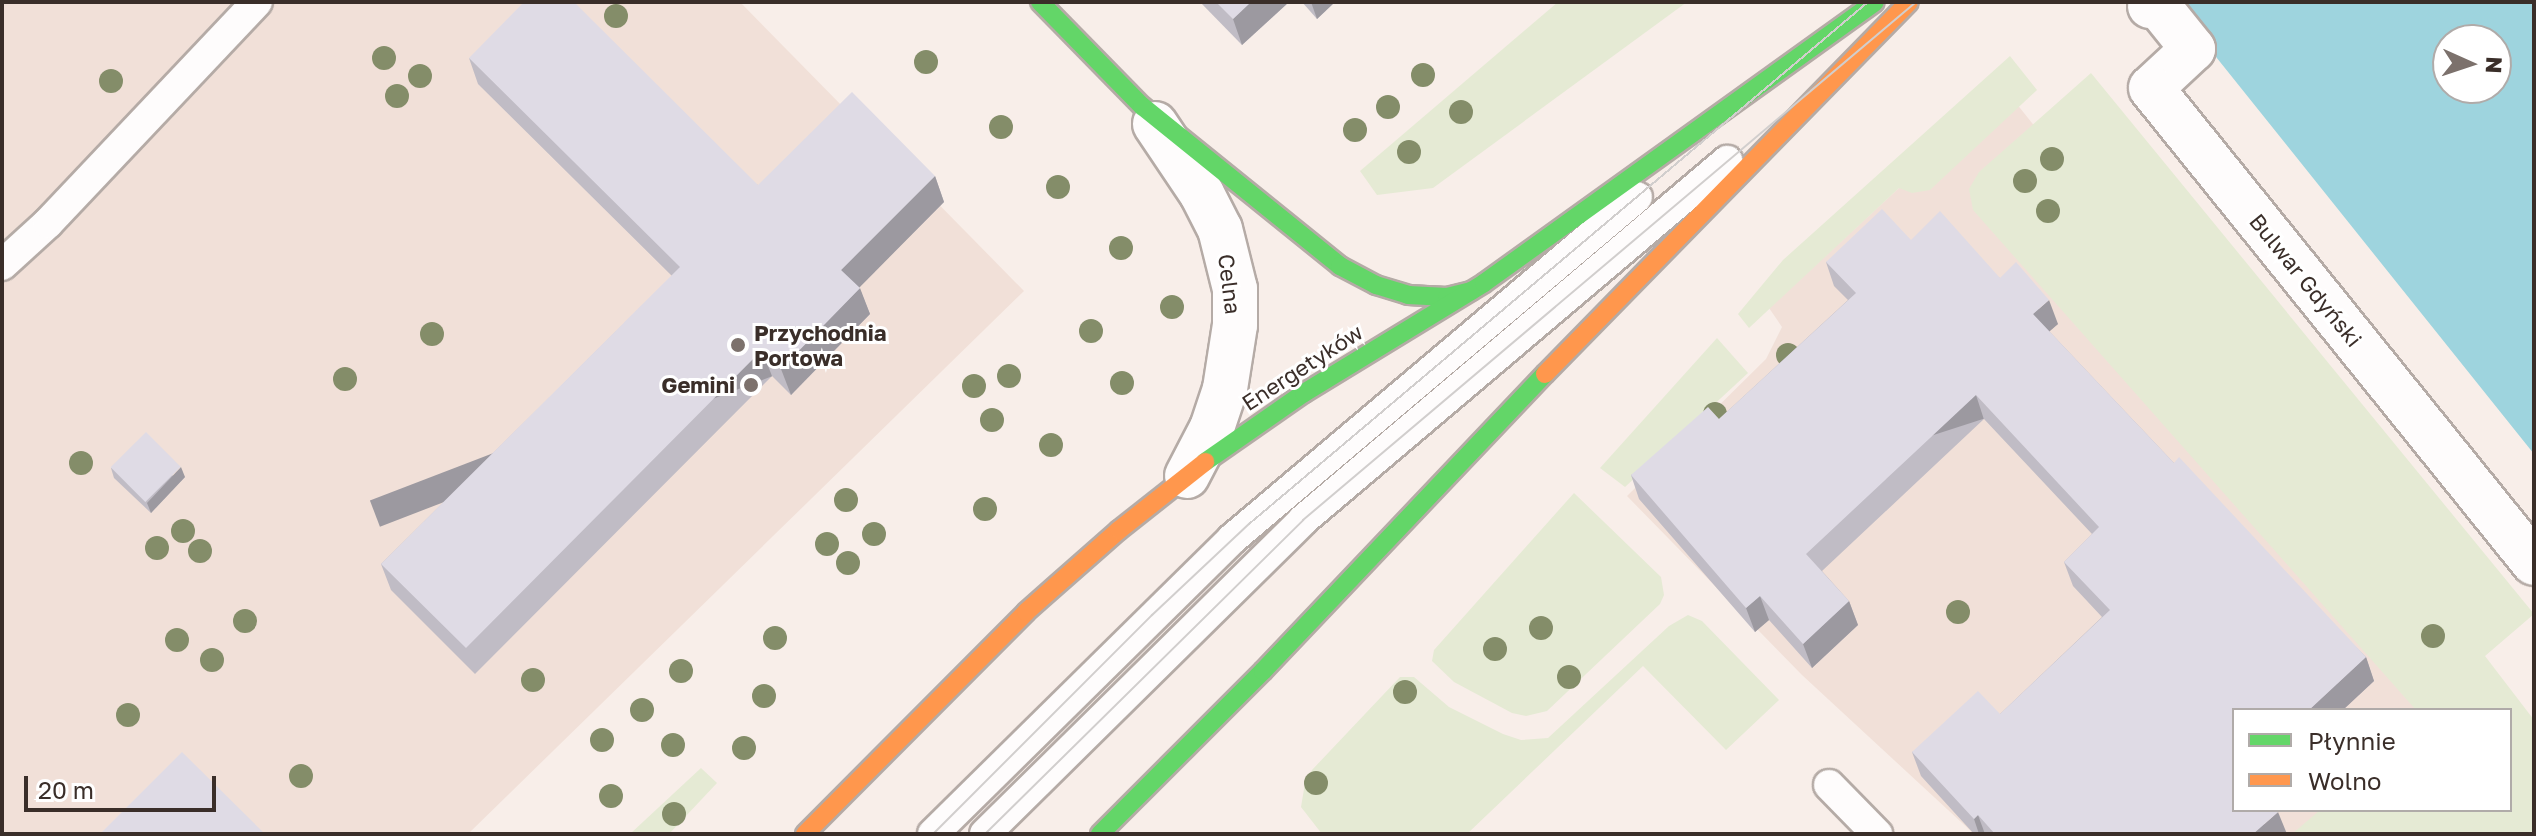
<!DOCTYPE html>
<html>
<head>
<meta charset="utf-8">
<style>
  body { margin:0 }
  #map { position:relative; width:2536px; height:836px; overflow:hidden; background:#f8eee9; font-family:"Golos Text",sans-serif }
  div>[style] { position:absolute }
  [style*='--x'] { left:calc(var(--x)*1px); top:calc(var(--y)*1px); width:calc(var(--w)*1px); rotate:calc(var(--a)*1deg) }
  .built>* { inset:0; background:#f1e0d8 }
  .green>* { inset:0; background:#e5ead4 }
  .water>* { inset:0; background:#9ed4de }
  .roads { filter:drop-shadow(2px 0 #b5aba6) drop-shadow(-2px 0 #b5aba6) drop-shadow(0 2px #b5aba6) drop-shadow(0 -2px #b5aba6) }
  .lane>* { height:30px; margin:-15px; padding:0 15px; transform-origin:15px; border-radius:15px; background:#fefcfc }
  .street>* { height:44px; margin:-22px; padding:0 22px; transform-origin:22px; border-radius:22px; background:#fefcfc }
  .fast>* { height:18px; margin:-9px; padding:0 9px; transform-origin:9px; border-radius:9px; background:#63d668 }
  .slow>* { height:18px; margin:-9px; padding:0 9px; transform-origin:9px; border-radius:9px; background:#ff974d }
  .tram>* { height:2px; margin:-1px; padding:0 1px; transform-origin:1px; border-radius:1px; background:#d1cecd }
  .trees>* { width:24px; height:24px; margin:-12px; border-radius:50%; background:#848d69 }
  .wall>* { inset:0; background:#c0bcc5 }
  .shaded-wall>* { inset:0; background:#9c99a0; transform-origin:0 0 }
  .building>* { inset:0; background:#dfdbe5; transform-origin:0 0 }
  .dots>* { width:22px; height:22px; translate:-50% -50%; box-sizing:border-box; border:4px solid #fff; border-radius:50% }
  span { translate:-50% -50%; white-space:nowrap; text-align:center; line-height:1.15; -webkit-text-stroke:6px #fff; paint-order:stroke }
  .street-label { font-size:22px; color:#3a2e29 }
  .poi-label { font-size:22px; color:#3a2e29; font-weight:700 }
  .left { translate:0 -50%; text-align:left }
  .right { translate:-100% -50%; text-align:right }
  .frame { position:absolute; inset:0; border:4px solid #3a2e29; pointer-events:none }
  .legend { position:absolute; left:2232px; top:708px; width:280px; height:104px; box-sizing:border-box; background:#fff; border:2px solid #b0aba9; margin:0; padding:10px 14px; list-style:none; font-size:24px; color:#3a2e29 }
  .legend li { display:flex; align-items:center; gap:16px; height:40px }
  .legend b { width:40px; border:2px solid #b0aba9 }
  .north { position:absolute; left:2432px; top:24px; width:80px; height:80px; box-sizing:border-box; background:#fff; border:2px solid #b0aba9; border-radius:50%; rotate:93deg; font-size:22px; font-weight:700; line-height:32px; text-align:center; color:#3a2e29 }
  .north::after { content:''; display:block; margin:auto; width:28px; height:36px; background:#7c716c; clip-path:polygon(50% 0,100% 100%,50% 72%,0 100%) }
  .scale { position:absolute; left:24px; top:776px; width:192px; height:36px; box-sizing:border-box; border:4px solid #3a2e29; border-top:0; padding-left:10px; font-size:24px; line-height:28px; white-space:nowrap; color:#3a2e29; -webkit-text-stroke:6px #fff; paint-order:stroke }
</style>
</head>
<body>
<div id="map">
  <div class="built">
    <i style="clip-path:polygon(2px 2px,740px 2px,1024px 291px,468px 834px,2px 834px)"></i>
    <i style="clip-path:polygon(2016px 103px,2504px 710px,2234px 710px,2234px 810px,2510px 810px,2534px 834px,1974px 834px,1802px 675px,1627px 496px,1766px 359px,1782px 327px,1769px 308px,1899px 188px)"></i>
  </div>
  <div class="green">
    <i style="clip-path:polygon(1558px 2px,1687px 2px,1433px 188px,1377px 195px,1360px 171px)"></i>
    <i style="clip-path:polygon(2010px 56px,2037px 90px,1930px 190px,1912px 193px,1899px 188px,1749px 328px,1738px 314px,1783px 260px)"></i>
    <i style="clip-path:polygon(2091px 73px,2534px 614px,2485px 656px,2534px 720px,2534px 834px,2292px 834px,2320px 810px,2510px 810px,2510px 710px,2416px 710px,1973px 210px,1969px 189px,1979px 172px)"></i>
    <i style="clip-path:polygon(1717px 338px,1748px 373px,1625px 487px,1600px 468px)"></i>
    <i style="clip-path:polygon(1574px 493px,1661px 577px,1664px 595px,1660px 604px,1547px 711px,1526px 716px,1512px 713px,1454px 682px,1432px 661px,1434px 650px)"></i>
    <i style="clip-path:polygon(1688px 615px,1702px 621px,1779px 700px,1726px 750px,1643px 666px,1467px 834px,1322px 834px,1301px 807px,1305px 783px,1312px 770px,1400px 677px,1414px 677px,1449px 707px,1503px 734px,1521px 740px,1548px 738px,1669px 626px)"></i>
    <i style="clip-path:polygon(701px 768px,717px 783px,669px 834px,630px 834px)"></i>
  </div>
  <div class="water">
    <i style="clip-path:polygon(evenodd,2172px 2px,2534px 2px,2534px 455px,2534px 454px,2172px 2px,2448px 40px,2496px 40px,2496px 88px,2448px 88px,2448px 40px)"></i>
  </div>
  <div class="roads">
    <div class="lane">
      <i style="--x:2;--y:265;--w:62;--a:-42.4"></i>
      <i style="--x:48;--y:223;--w:304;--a:-46.6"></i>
      <i style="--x:1829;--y:785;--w:69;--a:45.6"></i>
      <i style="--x:933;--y:834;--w:420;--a:-44.6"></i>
      <i style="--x:1232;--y:539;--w:530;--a:-40.18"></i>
      <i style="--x:985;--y:834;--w:447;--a:-44.6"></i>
      <i style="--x:1303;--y:520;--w:556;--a:-40.25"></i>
    </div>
    <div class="street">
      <i style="--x:2150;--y:6;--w:7;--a:-27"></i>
      <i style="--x:2156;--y:3;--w:59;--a:51.2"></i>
      <i style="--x:2193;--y:49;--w:57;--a:137.1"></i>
      <i style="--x:2151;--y:88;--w:610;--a:51.12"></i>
      <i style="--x:1155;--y:124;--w:84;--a:56.1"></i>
      <i style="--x:1202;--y:194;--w:39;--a:63"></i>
      <i style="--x:1220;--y:229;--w:62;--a:76"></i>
      <i style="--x:1235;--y:289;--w:36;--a:90"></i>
      <i style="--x:1235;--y:325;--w:65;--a:98.9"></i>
      <i style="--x:1225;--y:389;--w:41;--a:108.4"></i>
      <i style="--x:1212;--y:428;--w:54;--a:117.5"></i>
    </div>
    <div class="fast">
      <i style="--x:1040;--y:2;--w:146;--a:45.6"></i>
      <i style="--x:1142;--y:106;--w:255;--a:38.9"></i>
      <i style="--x:1340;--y:266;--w:41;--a:27.8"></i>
      <i style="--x:1376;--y:285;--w:34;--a:17"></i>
      <i style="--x:1408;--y:295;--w:39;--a:3"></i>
      <i style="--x:1447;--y:297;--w:25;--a:-14"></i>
      <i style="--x:1205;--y:462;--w:121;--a:-34.9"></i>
      <i style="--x:1304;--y:393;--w:211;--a:-31.4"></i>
      <i style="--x:1484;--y:283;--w:481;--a:-35.7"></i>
      <i style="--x:1100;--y:834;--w:231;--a:-45"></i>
      <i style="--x:1263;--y:671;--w:410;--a:-46.5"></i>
    </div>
    <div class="slow">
      <i style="--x:1545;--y:374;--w:520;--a:-45.62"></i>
      <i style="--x:805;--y:834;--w:313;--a:-45.1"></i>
      <i style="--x:1026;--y:612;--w:124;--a:-41.4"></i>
      <i style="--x:1119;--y:530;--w:110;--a:-38.3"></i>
    </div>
  </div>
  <div class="tram">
    <i style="--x:933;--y:834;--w:310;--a:-45"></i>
    <i style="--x:1152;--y:615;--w:133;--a:-43.2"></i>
    <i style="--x:1249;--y:524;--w:810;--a:-40.14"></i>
    <i style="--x:985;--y:834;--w:447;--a:-44.6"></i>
    <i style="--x:1303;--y:520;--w:803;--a:-40.2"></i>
  </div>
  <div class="trees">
    <i style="left:616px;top:16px"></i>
    <i style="left:384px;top:58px"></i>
    <i style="left:926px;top:62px"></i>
    <i style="left:1423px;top:75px"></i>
    <i style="left:420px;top:76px"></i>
    <i style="left:111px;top:81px"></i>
    <i style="left:397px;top:96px"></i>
    <i style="left:1388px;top:107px"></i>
    <i style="left:1461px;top:112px"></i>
    <i style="left:1001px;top:127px"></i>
    <i style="left:1355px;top:130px"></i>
    <i style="left:1409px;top:152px"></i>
    <i style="left:2052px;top:159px"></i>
    <i style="left:2025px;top:181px"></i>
    <i style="left:1058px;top:187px"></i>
    <i style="left:2048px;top:211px"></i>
    <i style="left:1121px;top:248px"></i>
    <i style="left:1172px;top:307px"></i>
    <i style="left:1091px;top:331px"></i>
    <i style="left:432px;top:334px"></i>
    <i style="left:1788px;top:355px"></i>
    <i style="left:1009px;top:376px"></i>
    <i style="left:345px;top:379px"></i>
    <i style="left:1122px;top:383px"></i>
    <i style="left:974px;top:386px"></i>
    <i style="left:1715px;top:414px"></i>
    <i style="left:992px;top:420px"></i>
    <i style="left:1051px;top:445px"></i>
    <i style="left:81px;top:463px"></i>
    <i style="left:846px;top:500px"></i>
    <i style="left:985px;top:509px"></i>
    <i style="left:183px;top:531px"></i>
    <i style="left:874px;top:534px"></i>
    <i style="left:827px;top:544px"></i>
    <i style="left:157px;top:548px"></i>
    <i style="left:200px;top:551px"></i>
    <i style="left:848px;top:563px"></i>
    <i style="left:1958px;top:612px"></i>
    <i style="left:245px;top:621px"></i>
    <i style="left:1541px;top:628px"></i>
    <i style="left:2433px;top:636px"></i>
    <i style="left:775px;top:638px"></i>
    <i style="left:177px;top:640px"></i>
    <i style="left:1495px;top:649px"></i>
    <i style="left:212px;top:660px"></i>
    <i style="left:681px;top:671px"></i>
    <i style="left:1569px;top:677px"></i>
    <i style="left:533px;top:680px"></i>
    <i style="left:1405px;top:692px"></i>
    <i style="left:764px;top:696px"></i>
    <i style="left:642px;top:710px"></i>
    <i style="left:128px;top:715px"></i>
    <i style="left:602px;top:740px"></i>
    <i style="left:673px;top:745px"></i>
    <i style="left:744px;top:748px"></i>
    <i style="left:301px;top:776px"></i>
    <i style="left:1316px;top:783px"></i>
    <i style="left:611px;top:796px"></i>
    <i style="left:674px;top:814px"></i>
  </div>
  <div class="wall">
    <i style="clip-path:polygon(1200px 2px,1289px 2px,1242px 45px)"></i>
    <i style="clip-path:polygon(1302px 2px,1335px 2px,1317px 19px)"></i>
    <i style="clip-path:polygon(469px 58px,758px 185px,935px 176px,944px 202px,859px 287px,870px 314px,791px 395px,772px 376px,475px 674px,391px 590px,381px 564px,672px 276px,478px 84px)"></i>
    <i style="clip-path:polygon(1911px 240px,2000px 278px,2058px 324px,2049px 331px,2174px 463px,2366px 657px,2374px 681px,2234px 810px,2287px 834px,1974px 834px,1921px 776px,1912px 752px,2000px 714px,2102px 617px,2073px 586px,2064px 562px,2092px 534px,1984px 419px,1822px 571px,1849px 601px,1858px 625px,1812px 668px,1769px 620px,1755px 632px,1639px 499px,1631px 475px,1719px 419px,1848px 300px,1834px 286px,1826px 262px)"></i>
    <i style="clip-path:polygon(111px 468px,185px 477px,151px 513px,114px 478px)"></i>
  </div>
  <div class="shaded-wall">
    <i style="clip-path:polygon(1251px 2px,1289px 2px,1242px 45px,1233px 19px)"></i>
    <i style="clip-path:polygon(1311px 2px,1335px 2px,1317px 19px)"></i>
    <i style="clip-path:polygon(935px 176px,944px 202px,851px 296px,841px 270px)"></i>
    <i style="clip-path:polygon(860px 288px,870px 314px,791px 395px,781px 369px)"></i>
    <i style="clip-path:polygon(2049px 300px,2058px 324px,2042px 338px,2033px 314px)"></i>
    <i style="left:762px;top:350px;width:28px;height:420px;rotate:69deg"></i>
    <i style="left:1976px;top:395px;width:25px;height:233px;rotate:72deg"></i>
    <i style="clip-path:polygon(181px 467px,185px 477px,151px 513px,147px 503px)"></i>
    <i style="clip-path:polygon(1760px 596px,1769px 620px,1755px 632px,1746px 608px)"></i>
    <i style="clip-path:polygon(1849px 601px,1858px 625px,1812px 668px,1803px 644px)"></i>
    <i style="clip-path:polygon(2366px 657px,2374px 681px,2343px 710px,2309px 710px)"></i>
    <i style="clip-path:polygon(2278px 812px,2287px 834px,2253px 834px)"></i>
    <i style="clip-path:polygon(1978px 815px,1985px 834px,1979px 834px,1974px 819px)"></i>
  </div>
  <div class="building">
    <i style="clip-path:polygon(524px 2px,574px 2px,758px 185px,852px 92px,935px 176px,841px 270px,860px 288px,781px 369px,762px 350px,466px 648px,381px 564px,680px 267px,469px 58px)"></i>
    <i style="clip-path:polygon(1216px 2px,1251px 2px,1233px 19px)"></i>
    <i style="clip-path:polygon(1882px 209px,1911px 240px,1940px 211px,2000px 278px,2016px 262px,2049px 300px,2033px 314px,2174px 463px,2179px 457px,2366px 657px,2309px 710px,2234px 710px,2234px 810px,2277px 810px,2278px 812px,2253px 834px,1995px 834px,1978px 815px,1974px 819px,1912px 752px,1978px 691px,2000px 714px,2110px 610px,2064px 562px,2099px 527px,1976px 395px,1806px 554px,1849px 601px,1803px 644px,1760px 596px,1746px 608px,1631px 475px,1708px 407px,1719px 419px,1856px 293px,1826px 262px)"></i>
    <i style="left:146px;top:432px;width:49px;height:50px;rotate:45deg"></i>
    <i style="clip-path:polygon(182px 752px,265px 834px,100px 834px)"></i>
  </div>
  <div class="dots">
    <i style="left:738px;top:345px;background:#7c716c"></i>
    <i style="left:751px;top:385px;background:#7c716c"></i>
  </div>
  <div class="street-label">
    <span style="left:2306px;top:280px;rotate:51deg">Bulwar Gdyński</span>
    <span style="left:1230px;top:284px;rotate:83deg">Celna</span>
    <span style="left:1302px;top:367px;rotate:-33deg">Energetyków</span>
  </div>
  <div class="poi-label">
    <span class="left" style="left:754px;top:345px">Przychodnia<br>Portowa</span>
    <span class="right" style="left:735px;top:385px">Gemini</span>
  </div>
  <div class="frame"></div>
  <ul class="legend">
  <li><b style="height:10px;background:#63d668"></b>Płynnie</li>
  <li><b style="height:10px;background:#ff974d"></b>Wolno</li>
  </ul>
  <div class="north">N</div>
  <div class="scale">20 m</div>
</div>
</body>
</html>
